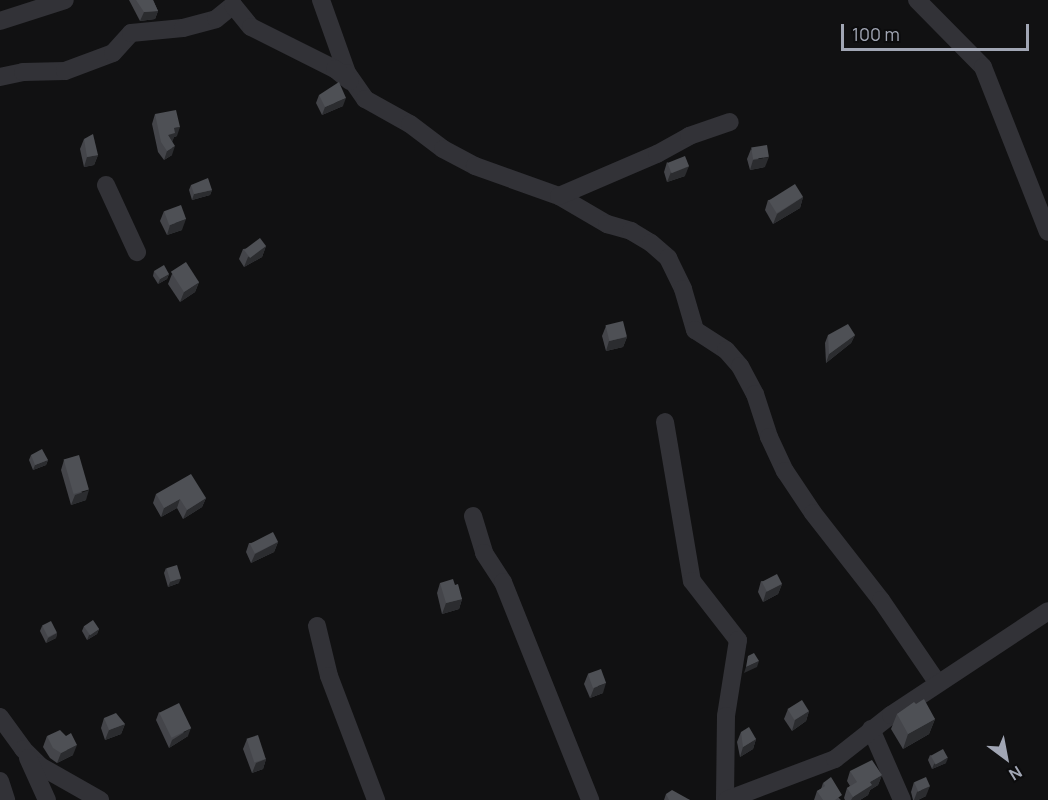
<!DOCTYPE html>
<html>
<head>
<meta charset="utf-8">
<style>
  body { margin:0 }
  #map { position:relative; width:1048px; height:800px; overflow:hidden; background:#111112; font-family:Manrope,sans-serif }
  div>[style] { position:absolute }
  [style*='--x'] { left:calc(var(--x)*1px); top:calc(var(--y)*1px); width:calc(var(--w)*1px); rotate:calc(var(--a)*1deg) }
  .minor>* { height:18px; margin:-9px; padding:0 9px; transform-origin:9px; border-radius:9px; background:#323237 }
  .wall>* { inset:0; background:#44454a }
  .shaded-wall>* { inset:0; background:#2b2c2f }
  .building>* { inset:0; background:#4e5055; transform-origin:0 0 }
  span { translate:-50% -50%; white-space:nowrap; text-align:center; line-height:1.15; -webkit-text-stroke:4.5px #0c0c0d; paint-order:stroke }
  .north { position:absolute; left:976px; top:728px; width:60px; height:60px; -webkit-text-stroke:4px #0c0c0d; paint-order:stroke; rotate:148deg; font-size:16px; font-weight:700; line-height:24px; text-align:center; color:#a1a6b4 }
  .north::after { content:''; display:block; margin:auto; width:21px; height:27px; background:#a1a6b4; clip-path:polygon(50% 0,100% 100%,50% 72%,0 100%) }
  .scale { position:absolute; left:841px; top:24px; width:188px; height:27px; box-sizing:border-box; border:3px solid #a1a6b4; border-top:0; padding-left:8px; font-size:18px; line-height:21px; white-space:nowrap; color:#a1a6b4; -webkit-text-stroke:4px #0c0c0d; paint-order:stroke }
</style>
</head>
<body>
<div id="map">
  <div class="minor">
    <i style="--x:321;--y:0;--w:77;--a:70.4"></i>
    <i style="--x:347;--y:73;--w:32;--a:55"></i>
    <i style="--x:365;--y:99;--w:51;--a:29.1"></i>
    <i style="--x:410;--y:124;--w:41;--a:37.1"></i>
    <i style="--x:443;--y:149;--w:36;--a:28"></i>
    <i style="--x:475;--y:166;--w:89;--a:19.7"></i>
    <i style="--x:559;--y:196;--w:56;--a:30.3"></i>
    <i style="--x:607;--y:224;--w:25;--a:16"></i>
    <i style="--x:631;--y:231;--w:23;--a:31"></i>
    <i style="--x:651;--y:243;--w:23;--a:41"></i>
    <i style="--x:668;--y:258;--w:34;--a:64"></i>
    <i style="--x:683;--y:289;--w:43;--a:73.7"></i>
    <i style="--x:695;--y:330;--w:37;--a:33"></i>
    <i style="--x:726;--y:350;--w:21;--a:49"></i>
    <i style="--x:740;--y:366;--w:32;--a:62"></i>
    <i style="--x:755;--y:394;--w:45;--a:72"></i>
    <i style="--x:769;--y:437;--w:38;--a:65"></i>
    <i style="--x:785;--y:471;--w:50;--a:56.3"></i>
    <i style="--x:813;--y:513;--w:110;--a:52"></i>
    <i style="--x:881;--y:600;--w:99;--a:55.7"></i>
    <i style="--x:917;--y:0;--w:94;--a:45.4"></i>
    <i style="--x:983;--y:67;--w:177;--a:68.5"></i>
    <i style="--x:0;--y:21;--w:68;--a:-17.9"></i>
    <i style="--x:0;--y:77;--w:24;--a:-12"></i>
    <i style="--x:23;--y:72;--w:42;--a:-1.4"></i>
    <i style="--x:65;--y:71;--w:51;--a:-20.6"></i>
    <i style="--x:113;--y:53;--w:27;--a:-48"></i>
    <i style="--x:131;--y:33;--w:52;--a:-5.5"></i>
    <i style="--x:183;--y:28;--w:34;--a:-15"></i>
    <i style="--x:216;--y:19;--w:22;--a:-39"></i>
    <i style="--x:233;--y:5;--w:28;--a:51"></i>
    <i style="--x:251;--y:27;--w:94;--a:26.6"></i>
    <i style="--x:335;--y:69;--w:19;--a:39"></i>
    <i style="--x:106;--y:185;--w:74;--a:65.2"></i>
    <i style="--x:559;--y:196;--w:107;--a:-23.2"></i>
    <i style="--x:657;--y:154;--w:37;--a:-29"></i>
    <i style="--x:689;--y:136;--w:43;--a:-18.9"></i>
    <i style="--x:665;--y:422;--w:161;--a:80.4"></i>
    <i style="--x:692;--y:581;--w:75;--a:52.1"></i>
    <i style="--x:738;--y:640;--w:77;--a:99"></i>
    <i style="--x:726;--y:716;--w:84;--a:90.7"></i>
    <i style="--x:473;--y:516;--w:39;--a:73"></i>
    <i style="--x:484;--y:553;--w:35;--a:57"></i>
    <i style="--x:503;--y:582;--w:235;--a:68.2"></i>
    <i style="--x:317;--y:626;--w:51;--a:76.5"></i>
    <i style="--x:329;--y:676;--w:133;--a:69.2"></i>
    <i style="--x:0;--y:717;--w:39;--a:54"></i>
    <i style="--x:23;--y:749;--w:24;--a:45"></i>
    <i style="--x:40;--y:766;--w:69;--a:29.5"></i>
    <i style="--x:871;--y:729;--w:77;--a:66.4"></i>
    <i style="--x:28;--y:758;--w:46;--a:65.7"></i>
    <i style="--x:0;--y:781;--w:20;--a:72"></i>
    <i style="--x:727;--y:800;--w:116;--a:-20.8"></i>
    <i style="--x:835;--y:759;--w:71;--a:-38.2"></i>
    <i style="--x:891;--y:715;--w:188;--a:-33.5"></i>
  </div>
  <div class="wall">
    <i style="clip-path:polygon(129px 0,153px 0,158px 11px,155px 19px,140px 21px)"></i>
    <i style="clip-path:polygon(319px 95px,343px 106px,322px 115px,316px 103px)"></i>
    <i style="clip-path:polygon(155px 114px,177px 136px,174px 137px,172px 141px,172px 155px,164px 160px,158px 152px,152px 124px)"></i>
    <i style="clip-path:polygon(84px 139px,98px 155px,94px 165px,84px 167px,80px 149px)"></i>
    <i style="clip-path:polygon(751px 149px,765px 167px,750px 170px,747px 159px)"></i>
    <i style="clip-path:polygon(667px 162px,685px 176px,667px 182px,664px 172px)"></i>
    <i style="clip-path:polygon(191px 185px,212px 190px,210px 195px,192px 200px,189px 190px)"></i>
    <i style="clip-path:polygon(803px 197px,800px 208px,773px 224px,765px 210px,768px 200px)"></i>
    <i style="clip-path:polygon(164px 211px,182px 230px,167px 235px,160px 221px)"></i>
    <i style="clip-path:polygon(266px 246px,262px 257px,244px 267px,239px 259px,243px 249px)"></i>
    <i style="clip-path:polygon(154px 271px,169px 274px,167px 279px,158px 284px,153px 276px)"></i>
    <i style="clip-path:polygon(172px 274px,199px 282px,195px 292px,180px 302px,168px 284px)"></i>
    <i style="clip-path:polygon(606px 326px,627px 337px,623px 347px,606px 351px,602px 336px)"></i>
    <i style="clip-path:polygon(828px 335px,855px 335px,851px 343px,826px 363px,825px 343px)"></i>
    <i style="clip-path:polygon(31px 455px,48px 460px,46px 465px,33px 470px,29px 460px)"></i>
    <i style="clip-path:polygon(64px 460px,86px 500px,71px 505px,61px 470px)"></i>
    <i style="clip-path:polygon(156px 494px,206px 498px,202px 507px,183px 519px,177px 508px,161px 517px,153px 503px)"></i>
    <i style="clip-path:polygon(278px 542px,274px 552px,251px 563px,246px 552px,249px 543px)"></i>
    <i style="clip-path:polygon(166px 568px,179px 583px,168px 587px,164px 573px)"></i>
    <i style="clip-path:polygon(761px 581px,782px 584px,778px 594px,763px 602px,758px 592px)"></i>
    <i style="clip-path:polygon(440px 583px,455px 585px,462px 599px,459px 609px,442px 614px,437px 593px)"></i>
    <i style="clip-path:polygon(42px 626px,57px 633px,56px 638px,46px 643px,40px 631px)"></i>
    <i style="clip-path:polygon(84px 626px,99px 629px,97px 634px,87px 640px,82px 631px)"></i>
    <i style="clip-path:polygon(588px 674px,603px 693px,590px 698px,584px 684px)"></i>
    <i style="clip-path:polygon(916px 704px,935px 719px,929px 734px,903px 749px,891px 729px,897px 714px)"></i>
    <i style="clip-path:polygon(788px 709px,809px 711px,806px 721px,792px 731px,784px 719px)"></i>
    <i style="clip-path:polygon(159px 712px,188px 736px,169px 748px,156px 720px)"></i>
    <i style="clip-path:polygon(104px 718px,125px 724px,121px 734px,105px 740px,101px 728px)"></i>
    <i style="clip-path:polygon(741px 732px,756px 739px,753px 749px,740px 757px,737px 742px)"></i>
    <i style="clip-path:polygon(47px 736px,73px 755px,57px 763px,50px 758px,43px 747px)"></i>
    <i style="clip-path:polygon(247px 739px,266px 759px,263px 769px,252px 773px,243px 749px)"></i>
    <i style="clip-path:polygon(930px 755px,946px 763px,932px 769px,928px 760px)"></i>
    <i style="clip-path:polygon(850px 771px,882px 775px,878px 785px,870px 790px,868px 795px,860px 800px,845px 800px,844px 798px,847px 788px,850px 786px,847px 781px)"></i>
    <i style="clip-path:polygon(914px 782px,926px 796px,918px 800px,913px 800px,911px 792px)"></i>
    <i style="clip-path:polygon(823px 783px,841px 800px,814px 800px,817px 791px,821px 789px)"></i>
    <i style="clip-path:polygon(666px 794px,690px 800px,664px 800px)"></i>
  </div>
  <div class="shaded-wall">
    <i style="clip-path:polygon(158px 11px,155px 19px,140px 21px,144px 12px)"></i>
    <i style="clip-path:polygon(346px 98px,343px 106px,322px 115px,325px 107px)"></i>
    <i style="clip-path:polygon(180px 127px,177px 136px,174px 137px,172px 143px,168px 135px,174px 128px)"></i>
    <i style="clip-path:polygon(175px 146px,172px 155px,164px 160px,167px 151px)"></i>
    <i style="clip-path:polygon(98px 155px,94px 165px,84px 167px,87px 157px)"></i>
    <i style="clip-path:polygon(769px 157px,765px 167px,750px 170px,753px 160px)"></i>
    <i style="clip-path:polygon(689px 166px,685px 176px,667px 182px,671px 172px)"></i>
    <i style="clip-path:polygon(212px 190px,210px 195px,192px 200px,194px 194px)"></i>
    <i style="clip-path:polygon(803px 197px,800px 208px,773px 224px,777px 214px)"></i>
    <i style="clip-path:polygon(186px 219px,182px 230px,167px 235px,170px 225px)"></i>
    <i style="clip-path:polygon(266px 246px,262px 257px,244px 267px,248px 257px)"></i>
    <i style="clip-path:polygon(169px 274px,167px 279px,158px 284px,160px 279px)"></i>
    <i style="clip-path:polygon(199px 282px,195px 292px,180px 302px,184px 292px)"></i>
    <i style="clip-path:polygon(855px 335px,851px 343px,826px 363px,829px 354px)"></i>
    <i style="clip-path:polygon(627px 337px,623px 347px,606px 351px,609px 341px)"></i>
    <i style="clip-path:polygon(48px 460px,46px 465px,33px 470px,35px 465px)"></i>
    <i style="clip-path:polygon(89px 490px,86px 500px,71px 505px,75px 495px)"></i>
    <i style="clip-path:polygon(206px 498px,202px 507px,183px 519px,187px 510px)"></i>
    <i style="clip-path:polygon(180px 499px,177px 508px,161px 517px,164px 508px)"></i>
    <i style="clip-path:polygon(278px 542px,274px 552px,251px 563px,255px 554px)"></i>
    <i style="clip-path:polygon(181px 578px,179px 583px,168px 587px,170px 582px)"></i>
    <i style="clip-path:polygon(782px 584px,778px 594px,763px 602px,766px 592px)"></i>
    <i style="clip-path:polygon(462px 599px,459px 609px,442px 614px,446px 603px)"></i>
    <i style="clip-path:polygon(99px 629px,97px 634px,87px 640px,89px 635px)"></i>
    <i style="clip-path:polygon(57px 633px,56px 638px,46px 643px,48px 638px)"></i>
    <i style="clip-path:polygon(759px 661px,757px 667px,744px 673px,746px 667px)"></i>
    <i style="clip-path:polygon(606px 683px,603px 693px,590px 698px,594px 688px)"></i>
    <i style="clip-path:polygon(809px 711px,806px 721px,792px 731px,795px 720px)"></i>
    <i style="clip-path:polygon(935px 719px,929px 734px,903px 749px,908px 734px)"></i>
    <i style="clip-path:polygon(125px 724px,121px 734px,105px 740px,109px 730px)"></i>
    <i style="clip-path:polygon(191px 728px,188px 736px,169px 748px,172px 740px)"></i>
    <i style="clip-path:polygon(756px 739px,753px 749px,740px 757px,743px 747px)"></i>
    <i style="clip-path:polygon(77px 745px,73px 755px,57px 763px,61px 753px)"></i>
    <i style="clip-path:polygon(948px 758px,946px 763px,932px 769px,934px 764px)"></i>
    <i style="clip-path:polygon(266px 759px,263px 769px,252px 773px,256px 763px)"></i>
    <i style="clip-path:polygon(882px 775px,878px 785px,870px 790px,868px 795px,860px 800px,851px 800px,853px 797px,870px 782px)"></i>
    <i style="clip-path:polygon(930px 786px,926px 796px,918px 800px,914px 800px,917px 792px)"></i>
  </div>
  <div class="building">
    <i style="clip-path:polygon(136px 0,153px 0,158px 11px,144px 12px)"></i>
    <i style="clip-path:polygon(339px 82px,346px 98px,325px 107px,319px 95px)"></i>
    <i style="clip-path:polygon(176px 110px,180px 127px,174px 128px,175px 133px,168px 135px,175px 146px,167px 151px,161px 142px,155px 114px)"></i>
    <i style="clip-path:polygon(93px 134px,98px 155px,87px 157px,84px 139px)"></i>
    <i style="left:767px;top:145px;width:12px;height:16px;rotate:81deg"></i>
    <i style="left:685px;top:156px;width:11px;height:19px;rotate:68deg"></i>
    <i style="clip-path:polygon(208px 178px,212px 190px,194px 194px,191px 185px)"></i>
    <i style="left:795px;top:184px;width:15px;height:31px;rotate:58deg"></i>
    <i style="left:181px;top:205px;width:15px;height:18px;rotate:70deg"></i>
    <i style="left:260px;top:238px;width:10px;height:20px;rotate:53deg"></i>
    <i style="left:186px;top:262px;width:24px;height:18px;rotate:57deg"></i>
    <i style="clip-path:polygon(164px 265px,169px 274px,160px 279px,154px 271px)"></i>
    <i style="left:623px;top:321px;width:16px;height:18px;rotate:76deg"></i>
    <i style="clip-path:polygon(848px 324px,855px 335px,829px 354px,828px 335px)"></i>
    <i style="clip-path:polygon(42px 449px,48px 460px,35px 465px,31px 455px)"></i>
    <i style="left:79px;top:455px;width:36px;height:16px;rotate:74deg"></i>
    <i style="clip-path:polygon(191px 474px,206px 498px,187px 510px,180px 499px,164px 508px,156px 494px)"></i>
    <i style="left:273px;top:532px;width:11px;height:26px;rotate:63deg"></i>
    <i style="left:177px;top:565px;width:14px;height:11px;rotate:73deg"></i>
    <i style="left:777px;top:574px;width:11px;height:17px;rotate:63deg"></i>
    <i style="clip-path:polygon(453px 579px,455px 585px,458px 584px,462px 599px,446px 603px,440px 583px)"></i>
    <i style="left:93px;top:620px;width:11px;height:11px;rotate:56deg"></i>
    <i style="left:51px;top:621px;width:13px;height:10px;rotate:63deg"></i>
    <i style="clip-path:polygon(754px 653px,759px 661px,746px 667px,748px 656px)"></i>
    <i style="left:601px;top:669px;width:15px;height:14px;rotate:70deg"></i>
    <i style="clip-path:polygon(924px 699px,935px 719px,908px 734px,897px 714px,914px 702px,916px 704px)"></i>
    <i style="left:802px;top:700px;width:13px;height:17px;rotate:58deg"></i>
    <i style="left:179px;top:703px;width:28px;height:22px;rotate:64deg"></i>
    <i style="clip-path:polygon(116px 713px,125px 724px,109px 730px,104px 718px)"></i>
    <i style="clip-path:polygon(749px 727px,756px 739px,743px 747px,741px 732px)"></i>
    <i style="clip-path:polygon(60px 730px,66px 736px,71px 733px,77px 745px,61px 753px,53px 748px,47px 736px)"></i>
    <i style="left:258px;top:735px;width:25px;height:12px;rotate:72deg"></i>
    <i style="left:943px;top:749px;width:10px;height:14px;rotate:61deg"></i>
    <i style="clip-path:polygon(872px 760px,882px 775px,870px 782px,872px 785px,853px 797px,847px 788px,857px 782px,850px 771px)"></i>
    <i style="clip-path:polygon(831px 777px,842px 795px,835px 800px,823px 800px,817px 791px,825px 786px,823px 783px)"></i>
    <i style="left:926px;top:777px;width:10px;height:13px;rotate:66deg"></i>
    <i style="clip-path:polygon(672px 790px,690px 800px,669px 800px,666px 794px)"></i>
  </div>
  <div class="north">N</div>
  <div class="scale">100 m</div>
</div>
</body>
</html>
